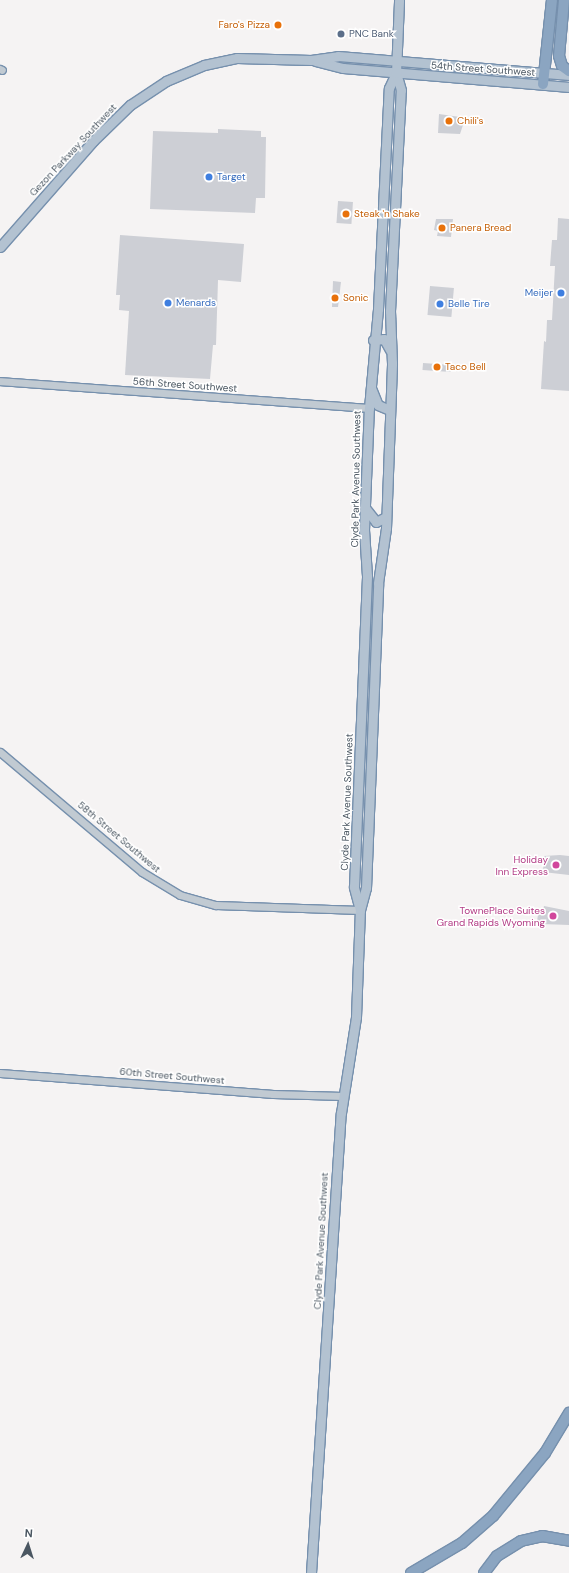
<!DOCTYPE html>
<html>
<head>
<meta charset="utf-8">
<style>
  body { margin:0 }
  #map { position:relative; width:569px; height:1573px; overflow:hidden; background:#f5f3f3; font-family:"DM Sans",sans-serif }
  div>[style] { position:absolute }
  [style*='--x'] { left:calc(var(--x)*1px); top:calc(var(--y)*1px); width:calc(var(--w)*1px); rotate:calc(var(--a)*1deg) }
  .building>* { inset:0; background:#cdcfd5; transform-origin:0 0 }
  .roads { filter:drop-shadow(1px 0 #7690ad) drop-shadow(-1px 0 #7690ad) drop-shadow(0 1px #7690ad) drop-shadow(0 -1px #7690ad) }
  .minor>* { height:7px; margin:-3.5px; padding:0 3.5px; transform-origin:3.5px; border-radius:3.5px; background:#c1cad2 }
  .major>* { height:9px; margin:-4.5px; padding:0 4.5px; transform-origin:4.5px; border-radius:4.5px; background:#b3c2d1 }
  .highway>* { height:10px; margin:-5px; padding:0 5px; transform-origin:5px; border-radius:5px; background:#8ba5c1 }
  .dots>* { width:11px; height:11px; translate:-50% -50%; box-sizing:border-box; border:2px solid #fff; border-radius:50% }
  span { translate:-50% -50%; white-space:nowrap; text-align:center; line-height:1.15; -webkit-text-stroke:3px #fff; paint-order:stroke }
  .food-label { font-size:10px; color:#c56008 }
  .right { translate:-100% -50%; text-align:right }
  .left { translate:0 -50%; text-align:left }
  .service-label { font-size:10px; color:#4e5e75 }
  .street-label { font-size:10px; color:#4a5661 }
  .shop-label { font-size:10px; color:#366cbe }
  .hotel-label { font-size:10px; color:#b23c85 }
  .north { position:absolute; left:8px; top:1525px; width:40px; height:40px; -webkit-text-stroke:3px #fff; paint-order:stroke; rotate:4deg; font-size:11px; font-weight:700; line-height:16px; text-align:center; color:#4a5661 }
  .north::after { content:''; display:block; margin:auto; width:14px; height:18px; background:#4a5661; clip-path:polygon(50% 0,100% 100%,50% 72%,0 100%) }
</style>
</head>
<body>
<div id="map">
  <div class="building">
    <i style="clip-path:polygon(439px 114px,460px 117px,459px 125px,463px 125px,460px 134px,438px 133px)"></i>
    <i style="clip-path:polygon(218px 129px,261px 131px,261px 137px,266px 137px,265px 198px,256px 198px,255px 213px,150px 209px,153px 131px,218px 133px)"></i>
    <i style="left:338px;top:201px;width:15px;height:22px;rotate:4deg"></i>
    <i style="clip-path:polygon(558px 218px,569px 219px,569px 391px,541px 389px,544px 341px,546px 342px,547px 320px,552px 320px,555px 266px,550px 266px,552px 240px,557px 240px)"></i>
    <i style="clip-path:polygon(436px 219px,453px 219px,451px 237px,437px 236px,438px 231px,434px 230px)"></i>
    <i style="clip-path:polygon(120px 235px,244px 244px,241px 282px,218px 280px,216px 345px,213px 345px,210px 379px,125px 375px,129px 311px,119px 310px,120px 295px,116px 295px)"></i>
    <i style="clip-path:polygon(333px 281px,341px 282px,338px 307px,332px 307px)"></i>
    <i style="left:430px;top:286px;width:24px;height:29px;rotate:5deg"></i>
    <i style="left:423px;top:363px;width:28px;height:7px;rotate:4deg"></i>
    <i style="clip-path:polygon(560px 855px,569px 856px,569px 875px,543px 872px,544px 856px)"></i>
    <i style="clip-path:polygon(544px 906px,569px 911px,569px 925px,541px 924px,537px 921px,539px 909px,543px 910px)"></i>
  </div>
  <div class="roads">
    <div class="minor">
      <i style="--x:0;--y:69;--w:2;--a:27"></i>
      <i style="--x:0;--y:381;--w:370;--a:4.2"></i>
      <i style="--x:0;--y:752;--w:186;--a:40.2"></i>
      <i style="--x:142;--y:872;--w:44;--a:31.2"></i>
      <i style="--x:180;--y:895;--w:37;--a:16"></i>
      <i style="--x:216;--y:905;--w:144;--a:2"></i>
      <i style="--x:0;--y:1073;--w:274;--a:4.4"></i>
      <i style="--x:273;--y:1094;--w:70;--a:1.6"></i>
    </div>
    <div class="major">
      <i style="--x:315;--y:61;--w:29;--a:14"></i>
      <i style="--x:343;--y:68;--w:227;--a:4.8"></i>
      <i style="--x:0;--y:247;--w:141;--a:-48.7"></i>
      <i style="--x:93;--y:141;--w:52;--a:-44.2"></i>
      <i style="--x:130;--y:105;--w:43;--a:-33.7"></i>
      <i style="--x:166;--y:81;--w:41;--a:-22.8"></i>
      <i style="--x:204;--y:65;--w:34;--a:-12"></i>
      <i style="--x:237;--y:58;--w:74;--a:1.5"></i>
      <i style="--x:311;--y:60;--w:27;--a:-8"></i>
      <i style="--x:338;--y:56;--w:232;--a:4.7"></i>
      <i style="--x:373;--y:340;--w:11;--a:-5"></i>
      <i style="--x:384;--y:339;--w:13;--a:61"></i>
      <i style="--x:371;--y:388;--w:18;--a:68"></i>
      <i style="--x:378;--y:405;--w:13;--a:23"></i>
      <i style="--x:366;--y:509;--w:16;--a:52"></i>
      <i style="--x:376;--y:522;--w:11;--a:-27"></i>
      <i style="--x:360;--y:910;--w:24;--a:-105"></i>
      <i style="--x:354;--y:887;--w:311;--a:-87.6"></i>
      <i style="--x:367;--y:576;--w:46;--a:-93.7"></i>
      <i style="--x:364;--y:530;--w:122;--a:-87.7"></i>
      <i style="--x:369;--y:408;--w:99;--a:-84.8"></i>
      <i style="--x:378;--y:309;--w:221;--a:-87.2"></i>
      <i style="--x:389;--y:88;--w:17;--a:-65"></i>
      <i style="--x:311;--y:1573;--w:461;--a:-86.3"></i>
      <i style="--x:341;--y:1113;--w:97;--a:-81.1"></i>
      <i style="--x:356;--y:1017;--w:107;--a:-87.9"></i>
      <i style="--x:360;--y:910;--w:23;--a:-75"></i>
      <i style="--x:366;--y:888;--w:305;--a:-87.7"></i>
      <i style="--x:378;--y:583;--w:56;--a:-81.7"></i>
      <i style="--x:386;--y:528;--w:165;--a:-87.9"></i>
      <i style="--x:392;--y:363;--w:52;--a:-92.2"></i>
      <i style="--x:390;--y:311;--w:221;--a:-87.2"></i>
      <i style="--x:401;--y:90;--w:18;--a:-106"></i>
      <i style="--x:396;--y:73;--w:73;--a:-87.6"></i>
    </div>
    <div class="highway">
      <i style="--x:564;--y:0;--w:56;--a:95.1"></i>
      <i style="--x:559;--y:56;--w:10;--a:73"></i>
      <i style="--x:562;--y:66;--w:9;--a:36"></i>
      <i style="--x:543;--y:84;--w:84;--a:-83.9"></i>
      <i style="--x:411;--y:1573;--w:59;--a:-30.5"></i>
      <i style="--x:462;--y:1543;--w:41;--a:-41.1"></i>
      <i style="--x:493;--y:1516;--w:82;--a:-50.5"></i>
      <i style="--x:545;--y:1453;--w:47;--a:-59"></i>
      <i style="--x:484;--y:1573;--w:21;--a:-53"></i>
      <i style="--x:497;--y:1556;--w:28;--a:-32"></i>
      <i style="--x:521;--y:1541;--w:22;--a:-13"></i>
      <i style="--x:542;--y:1536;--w:27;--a:10"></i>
    </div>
  </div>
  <div class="dots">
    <i style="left:278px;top:25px;background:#e8710a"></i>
    <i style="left:341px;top:34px;background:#5c6f8a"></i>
    <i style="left:449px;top:121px;background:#e8710a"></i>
    <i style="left:209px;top:177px;background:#3f7fe0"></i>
    <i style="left:346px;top:214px;background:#e8710a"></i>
    <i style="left:442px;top:228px;background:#e8710a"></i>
    <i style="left:561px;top:293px;background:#3f7fe0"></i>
    <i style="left:335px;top:298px;background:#e8710a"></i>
    <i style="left:168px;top:303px;background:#3f7fe0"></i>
    <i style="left:440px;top:304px;background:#3f7fe0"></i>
    <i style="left:437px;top:367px;background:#e8710a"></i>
    <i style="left:556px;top:865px;background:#d1479c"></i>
    <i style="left:553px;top:916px;background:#d1479c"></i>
  </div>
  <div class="food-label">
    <span class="right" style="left:270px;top:25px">Faro's Pizza</span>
    <span class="left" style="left:457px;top:121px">Chili's</span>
    <span class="left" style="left:354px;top:214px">Steak 'n Shake</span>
    <span class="left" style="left:450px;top:228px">Panera Bread</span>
    <span class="left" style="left:343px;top:298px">Sonic</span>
    <span class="left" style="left:445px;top:367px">Taco Bell</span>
  </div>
  <div class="service-label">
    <span class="left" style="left:349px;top:34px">PNC Bank</span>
  </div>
  <div class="street-label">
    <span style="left:483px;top:69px;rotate:4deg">54th Street Southwest</span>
    <span style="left:73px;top:150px;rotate:-47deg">Gezon Parkway Southwest</span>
    <span style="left:185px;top:385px;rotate:4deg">56th Street Southwest</span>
    <span style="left:356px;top:479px;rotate:-89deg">Clyde Park Avenue Southwest</span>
    <span style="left:347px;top:802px;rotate:-88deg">Clyde Park Avenue Southwest</span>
    <span style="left:119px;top:837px;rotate:40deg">58th Street Southwest</span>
    <span style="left:172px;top:1076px;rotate:5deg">60th Street Southwest</span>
    <span style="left:321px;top:1241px;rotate:-87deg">Clyde Park Avenue Southwest</span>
  </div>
  <div class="shop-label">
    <span class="left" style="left:217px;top:177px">Target</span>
    <span class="right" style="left:553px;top:293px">Meijer</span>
    <span class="left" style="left:176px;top:303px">Menards</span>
    <span class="left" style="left:448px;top:304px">Belle Tire</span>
  </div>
  <div class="hotel-label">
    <span class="right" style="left:548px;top:865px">Holiday<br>Inn Express</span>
    <span class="right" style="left:545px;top:916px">TownePlace Suites<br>Grand Rapids Wyoming</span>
  </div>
  <div class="north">N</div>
</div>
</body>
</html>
